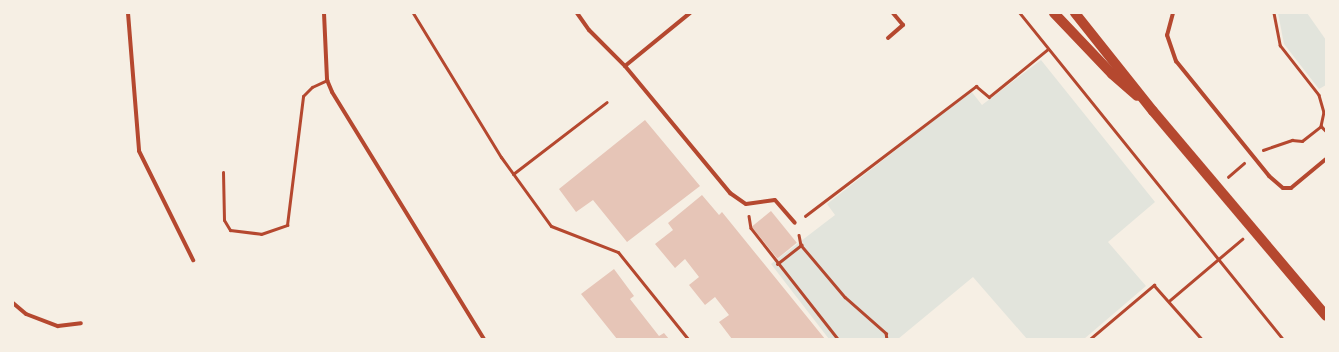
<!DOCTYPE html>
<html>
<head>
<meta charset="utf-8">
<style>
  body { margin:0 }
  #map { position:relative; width:1339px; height:352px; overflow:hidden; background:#f6efe4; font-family:Mulish,sans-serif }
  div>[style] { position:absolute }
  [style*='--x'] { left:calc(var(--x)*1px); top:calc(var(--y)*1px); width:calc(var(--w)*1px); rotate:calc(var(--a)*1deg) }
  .green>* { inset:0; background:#e2e4dc }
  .building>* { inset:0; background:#e6c5b7; transform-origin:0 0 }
  .path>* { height:2.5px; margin:-1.25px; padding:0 1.25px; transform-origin:1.25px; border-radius:1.25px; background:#b5482f }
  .service>* { height:3px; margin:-1.5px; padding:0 1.5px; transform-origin:1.5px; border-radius:1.5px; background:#b5482f }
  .minor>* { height:4px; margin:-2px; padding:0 2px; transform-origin:2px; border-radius:2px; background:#b5482f }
  .primary>* { height:10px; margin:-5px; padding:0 5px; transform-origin:5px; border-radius:5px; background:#b5482f }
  span { translate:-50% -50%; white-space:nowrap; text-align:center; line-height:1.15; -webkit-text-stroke:4px #f6efe4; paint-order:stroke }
  .frame { position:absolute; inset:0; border:14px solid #f6efe4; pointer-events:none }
</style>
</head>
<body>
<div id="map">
  <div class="green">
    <i style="clip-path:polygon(1278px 13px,1307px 13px,1326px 40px,1326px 85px,1319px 89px,1284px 44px)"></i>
    <i style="clip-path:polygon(1041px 60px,1155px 202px,1108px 242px,1146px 286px,1084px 339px,1027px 339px,973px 277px,898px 339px,829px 339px,771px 264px,835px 215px,827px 204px,971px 91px,982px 105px)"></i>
  </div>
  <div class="building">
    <i style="clip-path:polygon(645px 120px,700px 186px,627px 242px,593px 200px,576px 212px,559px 189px)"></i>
    <i style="clip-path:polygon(702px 195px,719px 215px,722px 212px,825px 339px,732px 339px,719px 322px,729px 315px,715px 297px,705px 305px,689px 285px,699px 277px,685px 259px,675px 268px,655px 244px,673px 230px,668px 223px)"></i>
    <i style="left:771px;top:211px;width:41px;height:25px;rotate:51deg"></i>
    <i style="clip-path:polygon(614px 269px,634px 296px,630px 299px,659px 336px,664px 333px,669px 339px,617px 339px,581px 294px)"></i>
  </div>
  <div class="path">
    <i style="--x:1020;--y:13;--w:419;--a:51.1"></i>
    <i style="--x:1274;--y:13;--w:33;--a:79"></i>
    <i style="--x:1280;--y:45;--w:63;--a:52"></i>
    <i style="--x:1319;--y:95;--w:18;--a:74"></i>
    <i style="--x:1324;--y:112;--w:14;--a:102"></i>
    <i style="--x:1321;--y:126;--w:7;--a:45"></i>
    <i style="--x:1263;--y:150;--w:31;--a:-19"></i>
    <i style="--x:1292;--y:140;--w:10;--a:6"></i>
    <i style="--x:1302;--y:141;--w:24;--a:-38"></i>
    <i style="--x:1228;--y:177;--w:21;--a:-41"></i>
    <i style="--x:749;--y:216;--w:12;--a:81"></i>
    <i style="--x:751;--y:228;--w:141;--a:51.9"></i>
    <i style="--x:805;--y:216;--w:215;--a:-37.2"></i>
    <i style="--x:976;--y:86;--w:17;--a:40"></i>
    <i style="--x:989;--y:97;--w:76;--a:-39.1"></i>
    <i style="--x:799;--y:235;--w:10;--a:79"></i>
    <i style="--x:801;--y:245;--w:68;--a:49.8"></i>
    <i style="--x:845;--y:297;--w:55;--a:41.3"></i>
    <i style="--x:886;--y:333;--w:6;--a:81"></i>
    <i style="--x:777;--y:264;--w:31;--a:-38"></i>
    <i style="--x:1169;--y:301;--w:96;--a:-40.3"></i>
    <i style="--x:1090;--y:339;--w:84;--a:-40.2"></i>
    <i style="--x:1154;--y:285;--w:72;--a:48.4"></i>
  </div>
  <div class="service">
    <i style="--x:413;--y:13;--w:169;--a:58.6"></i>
    <i style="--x:501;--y:157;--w:85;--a:54.1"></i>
    <i style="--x:551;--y:226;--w:72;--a:21.2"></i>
    <i style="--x:618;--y:252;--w:112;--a:51.2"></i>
    <i style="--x:223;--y:172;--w:48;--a:88.8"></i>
    <i style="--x:224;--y:220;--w:12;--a:59"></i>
    <i style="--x:230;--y:230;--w:31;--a:7"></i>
    <i style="--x:261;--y:234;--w:28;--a:-19"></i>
    <i style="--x:287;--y:225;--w:130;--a:-82.9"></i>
    <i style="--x:303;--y:96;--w:13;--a:-45"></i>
    <i style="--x:312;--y:87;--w:17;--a:-25"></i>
    <i style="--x:513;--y:174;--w:118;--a:-37.5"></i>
  </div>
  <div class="minor">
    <i style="--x:128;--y:13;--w:138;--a:85.4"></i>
    <i style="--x:139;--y:151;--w:122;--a:63.6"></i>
    <i style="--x:324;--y:13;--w:67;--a:87.4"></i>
    <i style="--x:327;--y:80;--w:13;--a:67"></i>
    <i style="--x:332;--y:92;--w:290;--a:58.4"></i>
    <i style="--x:577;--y:13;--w:21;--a:55"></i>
    <i style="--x:589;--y:30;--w:51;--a:45"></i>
    <i style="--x:625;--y:66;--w:165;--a:50.4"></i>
    <i style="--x:730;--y:193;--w:19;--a:35"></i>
    <i style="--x:746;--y:204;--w:29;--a:-8"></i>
    <i style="--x:775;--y:200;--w:30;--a:49"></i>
    <i style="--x:1173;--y:13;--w:23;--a:105"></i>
    <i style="--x:1167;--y:35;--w:28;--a:71"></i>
    <i style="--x:1176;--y:61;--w:148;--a:51"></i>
    <i style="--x:1269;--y:176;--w:18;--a:41"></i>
    <i style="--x:1283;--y:188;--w:8;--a:0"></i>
    <i style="--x:1291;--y:188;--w:45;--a:-39.6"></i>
    <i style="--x:888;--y:38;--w:20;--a:-41"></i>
    <i style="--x:903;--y:25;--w:16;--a:-130"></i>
    <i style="--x:625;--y:66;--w:84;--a:-39.2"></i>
    <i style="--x:13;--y:303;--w:17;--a:40"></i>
    <i style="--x:26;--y:314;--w:34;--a:21"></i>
    <i style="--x:58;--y:326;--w:23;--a:-7"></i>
  </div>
  <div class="primary">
    <i style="--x:1054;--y:13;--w:84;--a:46.4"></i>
    <i style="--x:1112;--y:74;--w:33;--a:41"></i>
    <i style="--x:1075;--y:13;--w:125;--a:51.5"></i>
    <i style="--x:1153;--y:111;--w:268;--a:49.8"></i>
  </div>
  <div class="frame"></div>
</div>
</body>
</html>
